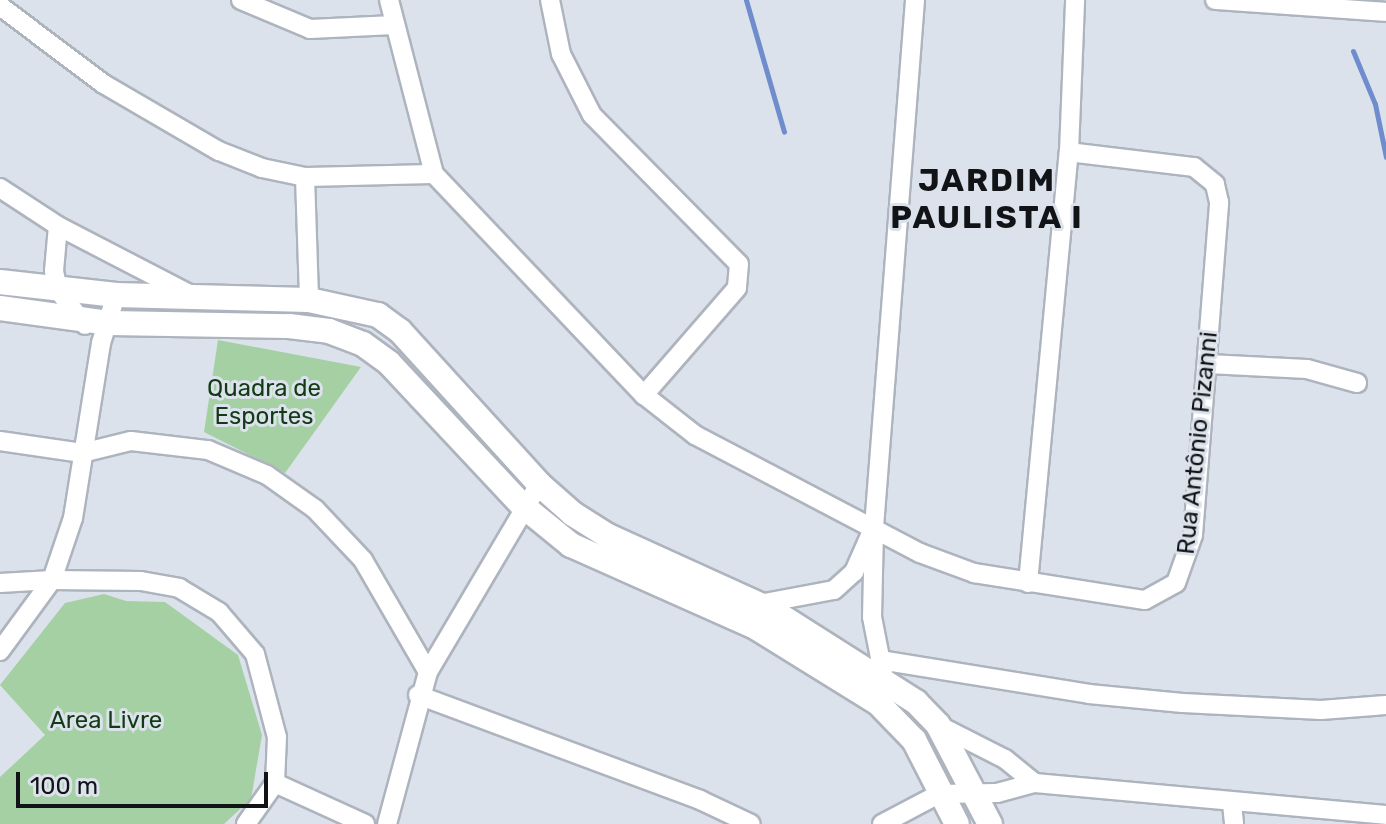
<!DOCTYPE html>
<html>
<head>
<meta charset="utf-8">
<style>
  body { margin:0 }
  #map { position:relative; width:1386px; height:824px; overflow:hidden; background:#dbe2eb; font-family:Rubik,sans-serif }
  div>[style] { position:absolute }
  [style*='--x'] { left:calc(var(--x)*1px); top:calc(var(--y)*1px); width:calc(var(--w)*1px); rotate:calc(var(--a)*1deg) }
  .green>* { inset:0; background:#a4d0a4 }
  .stream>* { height:5px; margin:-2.5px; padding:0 2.5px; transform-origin:2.5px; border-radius:2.5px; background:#6f8dcd }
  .roads { filter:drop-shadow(2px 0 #aeb4be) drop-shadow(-2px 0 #aeb4be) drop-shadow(0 2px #aeb4be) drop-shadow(0 -2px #aeb4be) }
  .minor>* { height:18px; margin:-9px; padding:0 9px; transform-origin:9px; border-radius:9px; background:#fff }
  .tertiary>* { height:24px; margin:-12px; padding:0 12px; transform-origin:12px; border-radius:12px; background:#fff }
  span { translate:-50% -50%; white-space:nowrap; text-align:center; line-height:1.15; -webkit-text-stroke:6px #dbe2eb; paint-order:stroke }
  .park-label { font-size:24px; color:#123b15 }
  .street-label { font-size:24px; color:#111316 }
  .district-label { font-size:32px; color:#111316; font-weight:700; letter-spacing:2px }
  .scale { position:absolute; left:16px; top:772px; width:252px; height:36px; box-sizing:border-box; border:4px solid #111316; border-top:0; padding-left:10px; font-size:24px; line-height:28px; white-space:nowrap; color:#111316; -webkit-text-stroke:6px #dbe2eb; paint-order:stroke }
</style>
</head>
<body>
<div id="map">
  <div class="green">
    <i style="clip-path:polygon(218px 340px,361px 367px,285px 473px,204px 432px)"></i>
    <i style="clip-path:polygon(104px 594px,126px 601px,165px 602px,238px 655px,262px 735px,251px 799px,224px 824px,0 824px,0 777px,45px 735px,0 685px,65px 603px)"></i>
  </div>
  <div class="stream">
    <i style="--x:746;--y:0;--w:137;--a:73.9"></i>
    <i style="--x:1353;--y:51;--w:57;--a:67.5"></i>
    <i style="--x:1375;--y:104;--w:54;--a:78.3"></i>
  </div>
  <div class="roads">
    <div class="minor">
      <i style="--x:241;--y:0;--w:75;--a:22.8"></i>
      <i style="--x:310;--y:29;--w:84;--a:-2.7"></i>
      <i style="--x:389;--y:0;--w:180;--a:75.5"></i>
      <i style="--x:434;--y:174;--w:305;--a:46.5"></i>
      <i style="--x:644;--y:395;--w:65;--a:38.1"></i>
      <i style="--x:695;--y:435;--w:254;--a:27.7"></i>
      <i style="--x:920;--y:553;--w:58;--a:20.3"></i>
      <i style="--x:974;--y:573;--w:173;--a:9"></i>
      <i style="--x:1145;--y:600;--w:35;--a:-29"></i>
      <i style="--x:1176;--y:583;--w:51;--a:-70.5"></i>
      <i style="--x:1193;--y:535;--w:334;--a:-85.5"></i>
      <i style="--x:1219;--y:202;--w:18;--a:-103"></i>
      <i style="--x:1215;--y:184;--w:27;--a:-141"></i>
      <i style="--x:1194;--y:167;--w:126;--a:-173.2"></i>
      <i style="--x:550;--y:0;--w:55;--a:78.5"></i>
      <i style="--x:561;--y:54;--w:68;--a:63.1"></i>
      <i style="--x:592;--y:115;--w:209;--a:45.4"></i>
      <i style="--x:739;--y:264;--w:24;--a:95"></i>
      <i style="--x:737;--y:288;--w:142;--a:131"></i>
      <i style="--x:1215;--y:0;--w:171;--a:4"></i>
      <i style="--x:0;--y:6;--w:128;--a:37"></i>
      <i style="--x:102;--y:83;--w:135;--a:30.2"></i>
      <i style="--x:219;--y:151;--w:46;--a:21.6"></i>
      <i style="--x:262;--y:168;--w:44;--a:11.8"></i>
      <i style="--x:305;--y:177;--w:129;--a:-1.3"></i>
      <i style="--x:305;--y:177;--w:123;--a:88.1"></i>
      <i style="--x:0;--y:188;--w:69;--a:33.2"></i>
      <i style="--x:58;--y:226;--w:150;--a:27.4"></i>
      <i style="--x:58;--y:226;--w:45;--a:95.1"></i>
      <i style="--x:54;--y:271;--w:19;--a:78"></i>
      <i style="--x:58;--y:290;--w:44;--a:52.4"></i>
      <i style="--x:1208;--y:364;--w:99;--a:2.9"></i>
      <i style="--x:1307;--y:369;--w:52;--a:15.6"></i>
      <i style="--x:0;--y:441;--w:83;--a:8.3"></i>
      <i style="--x:82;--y:453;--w:50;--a:-13.8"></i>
      <i style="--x:131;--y:441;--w:78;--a:6.7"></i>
      <i style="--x:208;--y:450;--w:64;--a:23"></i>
      <i style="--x:267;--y:475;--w:59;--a:35.3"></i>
      <i style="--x:315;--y:509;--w:70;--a:46.7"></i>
      <i style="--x:363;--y:560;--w:129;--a:59.9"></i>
      <i style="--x:428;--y:672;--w:157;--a:105.1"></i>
      <i style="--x:0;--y:583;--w:52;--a:-3.3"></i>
      <i style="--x:52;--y:580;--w:65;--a:-71.3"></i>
      <i style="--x:73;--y:518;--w:177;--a:-80.9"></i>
      <i style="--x:101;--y:343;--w:50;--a:-72.6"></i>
      <i style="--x:1028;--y:583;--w:433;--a:-84.6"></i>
      <i style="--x:1069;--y:152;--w:152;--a:-87.7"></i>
      <i style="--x:759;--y:604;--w:76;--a:-10.6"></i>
      <i style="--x:834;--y:590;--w:27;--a:-42"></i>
      <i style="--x:854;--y:572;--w:47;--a:-66.2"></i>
      <i style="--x:0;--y:651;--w:88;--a:-53.8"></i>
      <i style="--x:52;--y:580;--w:89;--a:0.6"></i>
      <i style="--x:141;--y:581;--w:39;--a:10"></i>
      <i style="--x:179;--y:588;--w:47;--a:31"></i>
      <i style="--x:219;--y:612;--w:55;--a:49.4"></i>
      <i style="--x:255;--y:654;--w:86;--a:75.2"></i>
      <i style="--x:277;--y:737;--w:46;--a:92.5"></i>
      <i style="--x:275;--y:783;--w:50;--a:125.3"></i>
      <i style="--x:880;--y:660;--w:212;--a:9.2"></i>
      <i style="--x:1089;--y:694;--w:94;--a:5.5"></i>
      <i style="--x:1183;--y:703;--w:138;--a:2.9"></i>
      <i style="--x:1321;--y:710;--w:65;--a:-4.4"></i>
      <i style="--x:428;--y:672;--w:218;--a:-59.4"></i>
      <i style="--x:884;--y:678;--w:62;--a:-101.1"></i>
      <i style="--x:872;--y:617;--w:90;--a:-88.7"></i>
      <i style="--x:874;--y:527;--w:529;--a:-85.55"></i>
      <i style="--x:418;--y:695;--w:301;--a:20.4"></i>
      <i style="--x:700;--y:800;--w:56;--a:25.2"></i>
      <i style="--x:938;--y:725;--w:75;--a:26.9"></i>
      <i style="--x:1005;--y:759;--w:38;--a:39"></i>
      <i style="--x:275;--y:783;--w:99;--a:24.5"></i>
      <i style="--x:1232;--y:804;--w:20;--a:84"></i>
      <i style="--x:882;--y:824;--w:64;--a:-27.8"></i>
      <i style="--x:939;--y:794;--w:58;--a:-1"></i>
      <i style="--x:997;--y:793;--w:39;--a:-15"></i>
      <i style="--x:1035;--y:783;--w:352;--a:5.2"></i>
    </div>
    <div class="tertiary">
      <i style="--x:0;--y:282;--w:117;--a:6.4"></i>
      <i style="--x:116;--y:295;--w:193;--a:1.5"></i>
      <i style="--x:309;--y:300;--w:71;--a:12.3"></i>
      <i style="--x:378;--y:315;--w:27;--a:36"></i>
      <i style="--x:400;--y:331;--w:207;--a:47.7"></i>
      <i style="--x:539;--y:484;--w:45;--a:41.4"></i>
      <i style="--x:573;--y:514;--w:41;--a:32.2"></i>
      <i style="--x:608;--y:536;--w:179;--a:24.4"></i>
      <i style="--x:771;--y:610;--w:172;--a:32.4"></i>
      <i style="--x:916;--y:702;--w:32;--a:46"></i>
      <i style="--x:938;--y:725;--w:112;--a:62.3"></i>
      <i style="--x:0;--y:308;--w:111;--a:7.8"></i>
      <i style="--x:110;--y:323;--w:179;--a:1"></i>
      <i style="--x:289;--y:326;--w:40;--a:7.1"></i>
      <i style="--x:329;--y:331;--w:36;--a:21"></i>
      <i style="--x:363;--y:344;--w:32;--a:36"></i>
      <i style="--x:389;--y:363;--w:196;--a:46.9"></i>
      <i style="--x:523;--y:506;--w:62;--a:39.1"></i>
      <i style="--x:571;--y:545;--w:204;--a:24"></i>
      <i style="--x:757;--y:628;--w:142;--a:31.8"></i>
      <i style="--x:878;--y:703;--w:52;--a:45.8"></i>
      <i style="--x:914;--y:740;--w:94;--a:62.9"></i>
    </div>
  </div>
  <div class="park-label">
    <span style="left:264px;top:403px">Quadra de<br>Esportes</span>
    <span style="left:106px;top:721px">Area Livre</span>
  </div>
  <div class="street-label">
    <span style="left:1198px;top:443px;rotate:-84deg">Rua Antônio Pizanni</span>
  </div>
  <div class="district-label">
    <span style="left:987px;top:199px">JARDIM<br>PAULISTA I</span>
  </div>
  <div class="scale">100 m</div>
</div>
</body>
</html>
